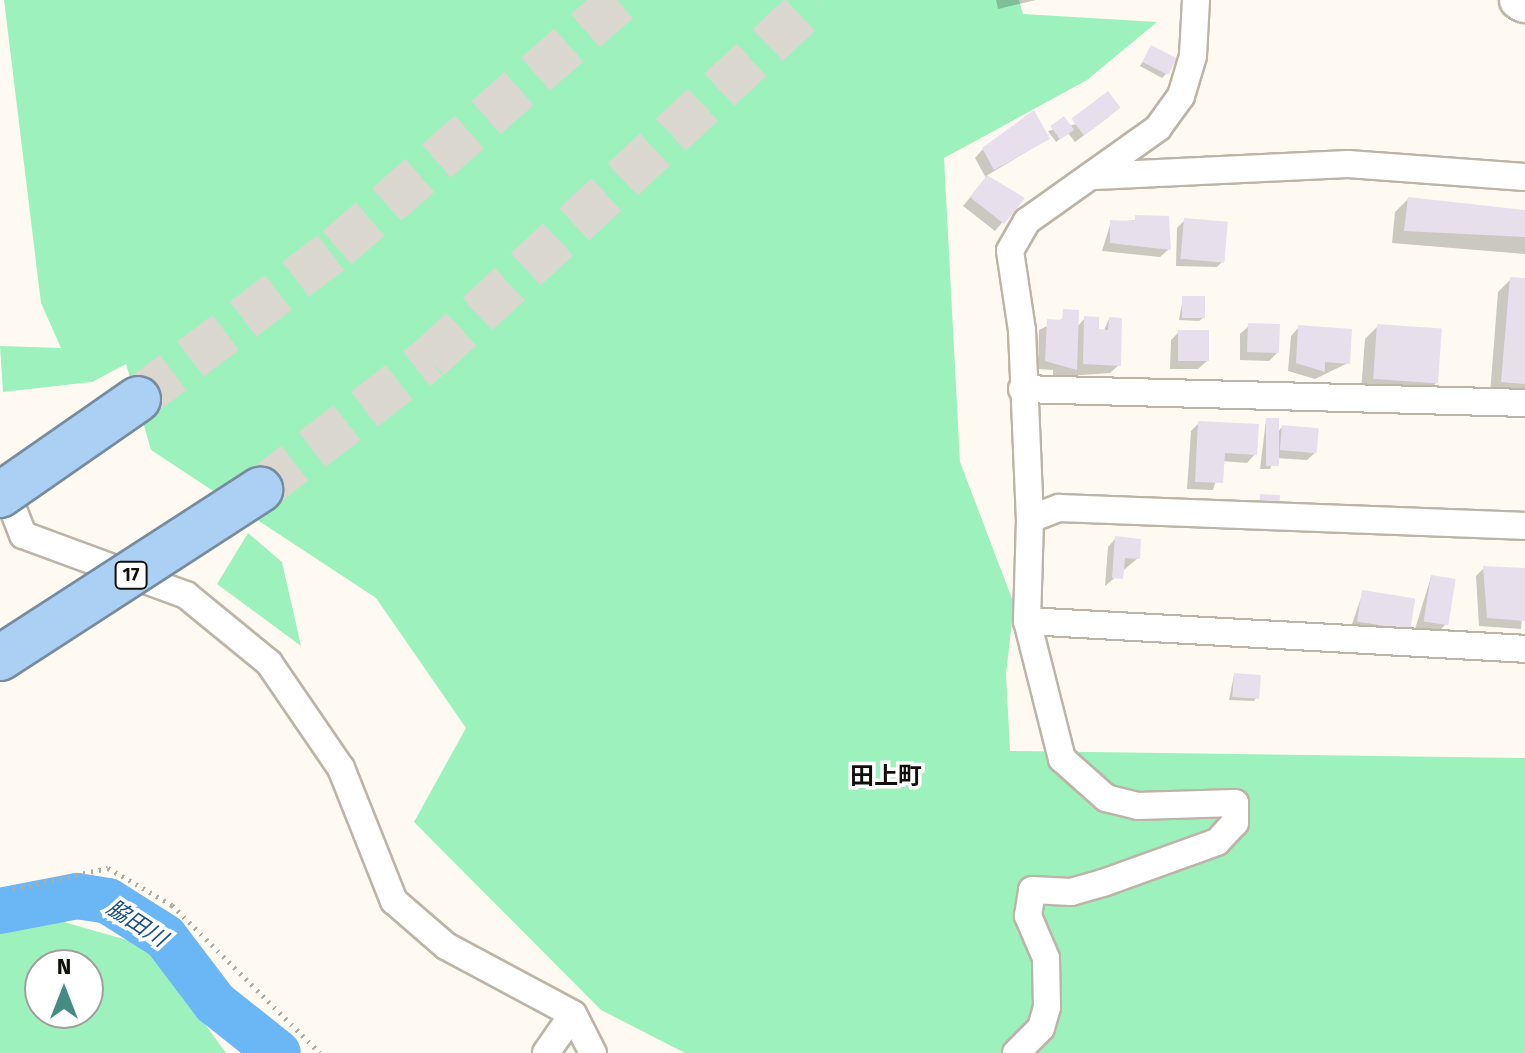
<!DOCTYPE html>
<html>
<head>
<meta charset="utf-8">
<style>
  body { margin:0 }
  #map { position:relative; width:1525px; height:1053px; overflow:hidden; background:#fefaf1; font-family:"Fira Sans","Noto Sans JP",sans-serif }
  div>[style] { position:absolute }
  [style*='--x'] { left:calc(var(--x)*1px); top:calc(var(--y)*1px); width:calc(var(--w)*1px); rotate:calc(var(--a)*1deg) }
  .green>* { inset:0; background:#9df1bc }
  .shadow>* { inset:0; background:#0003 }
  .river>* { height:46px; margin:-23px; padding:0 23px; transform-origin:23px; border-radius:23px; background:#6bb6f5 }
  .building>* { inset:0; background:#e8dfed; transform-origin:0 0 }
  .highway-tunnel>* { height:44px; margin-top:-22px; transform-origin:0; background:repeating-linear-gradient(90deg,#dad7ce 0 44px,transparent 0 66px) }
  .path>* { height:5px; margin-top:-2.5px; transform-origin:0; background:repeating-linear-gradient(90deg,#afaca4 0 2px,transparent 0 8px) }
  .roads { filter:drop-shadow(2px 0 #bcb5a7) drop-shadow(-2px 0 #bcb5a7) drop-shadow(0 2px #bcb5a7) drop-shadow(0 -2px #bcb5a7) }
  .street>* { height:26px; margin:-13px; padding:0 13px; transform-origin:13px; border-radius:13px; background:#fff }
  .secondary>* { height:38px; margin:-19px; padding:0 19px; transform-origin:19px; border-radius:19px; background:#fff }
  .bridges { filter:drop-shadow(2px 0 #768ca1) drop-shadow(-2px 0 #768ca1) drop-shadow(0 2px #768ca1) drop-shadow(0 -2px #768ca1) }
  .highway-bridge>* { height:44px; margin:-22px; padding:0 22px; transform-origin:22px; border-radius:22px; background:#acd0f3 }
  span { translate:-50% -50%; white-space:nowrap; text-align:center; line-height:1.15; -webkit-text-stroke:7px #fff; paint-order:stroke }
  .shield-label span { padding:2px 6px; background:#fff; border:2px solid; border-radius:6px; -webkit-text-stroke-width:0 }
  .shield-label { font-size:18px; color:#110f0a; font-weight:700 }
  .water-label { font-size:22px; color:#1a507a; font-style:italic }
  .quarter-label { font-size:24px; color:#110f0a; font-weight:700 }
  .north { position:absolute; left:24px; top:949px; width:80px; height:80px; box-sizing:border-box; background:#fff; border:2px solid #a09f9d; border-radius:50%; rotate:0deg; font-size:22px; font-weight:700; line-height:32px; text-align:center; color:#110f0a }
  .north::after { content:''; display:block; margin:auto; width:28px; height:36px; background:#458b84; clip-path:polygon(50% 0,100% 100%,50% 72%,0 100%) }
</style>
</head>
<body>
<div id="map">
  <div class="green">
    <i style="clip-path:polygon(4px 0,1019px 0,1023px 14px,1157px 22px,1087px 80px,944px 158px,960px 462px,1014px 604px,1006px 674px,1010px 751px,1525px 758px,1525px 1053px,685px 1053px,601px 1010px,414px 822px,466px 728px,376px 598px,151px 450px,126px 364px,92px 382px,3px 392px,0 346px,61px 348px,41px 303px)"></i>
    <i style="clip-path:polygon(248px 533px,282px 562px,301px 646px,217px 584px)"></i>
    <i style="clip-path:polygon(evenodd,50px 918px,148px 946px,226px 1053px,0 1053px,0 930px,50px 918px,40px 965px,88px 965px,88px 1013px,40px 1013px,40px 965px)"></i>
  </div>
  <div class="shadow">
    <i style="clip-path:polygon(996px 0,1036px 0,998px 9px)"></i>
    <i style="clip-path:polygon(1151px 48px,1166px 74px,1162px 78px,1140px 66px)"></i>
    <i style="clip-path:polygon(1110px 116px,1075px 142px,1068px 133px,1056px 142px,1048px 131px)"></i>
    <i style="clip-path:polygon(1048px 139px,986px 176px,1022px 199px,995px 231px,963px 206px,986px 178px,975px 158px,983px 149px)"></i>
    <i style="clip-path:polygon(1408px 199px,1525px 212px,1525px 254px,1392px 243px,1395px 212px)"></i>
    <i style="clip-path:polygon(1167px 218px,1169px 249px,1160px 257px,1102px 251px,1111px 222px)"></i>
    <i style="clip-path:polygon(1185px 220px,1225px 259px,1217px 267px,1176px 266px,1177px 228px)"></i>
    <i style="clip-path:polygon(1511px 279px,1525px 280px,1525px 391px,1490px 394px,1498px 292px)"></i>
    <i style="clip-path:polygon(1183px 298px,1203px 318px,1199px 321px,1179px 320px)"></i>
    <i style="clip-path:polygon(1077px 312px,1077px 327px,1085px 318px,1100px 339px,1109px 319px,1119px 365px,1110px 373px,1053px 377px,1053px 370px,1038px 369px,1039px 330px)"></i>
    <i style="clip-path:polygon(1249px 326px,1278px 352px,1269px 361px,1240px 360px,1240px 334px)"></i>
    <i style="clip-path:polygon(1378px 326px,1436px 383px,1423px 396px,1361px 391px,1365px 339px)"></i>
    <i style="clip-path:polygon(1299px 327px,1348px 363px,1315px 379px,1288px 371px,1291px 336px)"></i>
    <i style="clip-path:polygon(1179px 332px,1207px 361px,1198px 369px,1170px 369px,1171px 340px)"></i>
    <i style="clip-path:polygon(1266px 420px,1276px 434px,1282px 427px,1316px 452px,1307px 460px,1274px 458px,1270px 469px,1260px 469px)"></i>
    <i style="clip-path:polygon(1199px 423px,1255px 454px,1247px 463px,1222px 461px,1213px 490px,1187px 489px,1191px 431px)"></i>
    <i style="clip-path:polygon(1116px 538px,1138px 558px,1105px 586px,1108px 547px)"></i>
    <i style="clip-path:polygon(1484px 568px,1525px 570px,1521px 629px,1479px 626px,1476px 576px)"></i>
    <i style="clip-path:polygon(1431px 577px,1446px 624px,1437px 633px,1415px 629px)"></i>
    <i style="clip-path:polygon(1363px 592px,1409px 629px,1400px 637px,1350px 630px)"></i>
    <i style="clip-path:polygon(1234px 675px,1257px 697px,1254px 701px,1229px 700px)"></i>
  </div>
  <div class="river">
    <i style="--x:0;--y:911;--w:78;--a:-11"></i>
    <i style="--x:77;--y:896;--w:31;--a:9"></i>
    <i style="--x:108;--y:901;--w:67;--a:32.3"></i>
    <i style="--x:165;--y:937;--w:83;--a:52.9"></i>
    <i style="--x:215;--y:1003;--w:80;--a:38.4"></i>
  </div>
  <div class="building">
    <i style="left:1151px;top:45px;width:29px;height:19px;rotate:27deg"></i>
    <i style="left:1108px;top:91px;width:21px;height:46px;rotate:53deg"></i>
    <i style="clip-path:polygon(1034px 110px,1050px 139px,994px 170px,982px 148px)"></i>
    <i style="left:1064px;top:116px;width:17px;height:17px;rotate:54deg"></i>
    <i style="clip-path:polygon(987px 175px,1025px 198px,1004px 224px,970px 197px)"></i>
    <i style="clip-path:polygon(1408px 197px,1525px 210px,1525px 237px,1404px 231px)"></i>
    <i style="clip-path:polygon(1135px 215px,1169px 216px,1171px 250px,1110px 243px,1110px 220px,1135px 221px)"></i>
    <i style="left:1184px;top:218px;width:44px;height:41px;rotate:5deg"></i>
    <i style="clip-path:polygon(1510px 277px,1525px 278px,1525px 384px,1501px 382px)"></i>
    <i style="left:1182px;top:296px;width:23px;height:22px"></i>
    <i style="clip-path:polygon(1063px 309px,1079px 310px,1077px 370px,1045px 361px,1047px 319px,1062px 320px)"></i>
    <i style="clip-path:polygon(1084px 316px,1099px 317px,1099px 329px,1108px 330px,1109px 317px,1122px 318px,1121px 366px,1083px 364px)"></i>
    <i style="left:1248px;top:323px;width:32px;height:29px;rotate:2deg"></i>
    <i style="left:1377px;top:324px;width:65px;height:55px;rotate:4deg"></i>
    <i style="clip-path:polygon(1298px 325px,1352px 329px,1350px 364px,1325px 362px,1325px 372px,1296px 363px)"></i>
    <i style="left:1178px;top:330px;width:31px;height:31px"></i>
    <i style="left:1266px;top:418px;width:13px;height:48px"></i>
    <i style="clip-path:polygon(1198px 421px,1259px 424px,1257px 455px,1225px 453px,1223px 483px,1195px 482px)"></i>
    <i style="left:1282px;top:425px;width:37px;height:25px;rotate:5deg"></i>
    <i style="left:1260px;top:494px;width:20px;height:13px;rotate:3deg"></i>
    <i style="clip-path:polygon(1115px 536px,1141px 539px,1140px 559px,1125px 558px,1123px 579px,1112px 578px)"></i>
    <i style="clip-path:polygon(1483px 566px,1525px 568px,1525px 621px,1487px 618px)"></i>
    <i style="left:1431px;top:575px;width:25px;height:47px;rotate:9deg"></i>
    <i style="left:1362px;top:590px;width:54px;height:32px;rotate:9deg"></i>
    <i style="left:1234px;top:673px;width:27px;height:24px;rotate:4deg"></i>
  </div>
  <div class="highway-tunnel">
    <i style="--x:138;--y:399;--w:250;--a:-37.2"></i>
    <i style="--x:337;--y:248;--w:376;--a:-41.2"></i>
    <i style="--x:260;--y:490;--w:214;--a:-37.8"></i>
    <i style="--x:429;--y:359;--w:528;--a:-42.85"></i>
  </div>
  <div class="path">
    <i style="--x:13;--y:889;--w:97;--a:-12.5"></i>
    <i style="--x:108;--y:868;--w:74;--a:30"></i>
    <i style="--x:172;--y:905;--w:209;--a:45"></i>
  </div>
  <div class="roads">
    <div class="street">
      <i style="--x:1196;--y:0;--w:56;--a:93.1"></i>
      <i style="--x:1193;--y:56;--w:42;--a:106.7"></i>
      <i style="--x:1181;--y:96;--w:39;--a:126"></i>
      <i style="--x:1158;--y:128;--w:161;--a:144.6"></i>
      <i style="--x:1027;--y:221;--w:34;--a:120"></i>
      <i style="--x:1010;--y:251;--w:80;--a:81.4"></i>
      <i style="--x:1022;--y:330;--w:189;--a:87.6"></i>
      <i style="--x:1030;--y:519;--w:31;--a:-21"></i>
      <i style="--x:1059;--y:508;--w:466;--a:2.2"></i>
      <i style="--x:1095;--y:176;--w:253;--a:-2.7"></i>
      <i style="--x:1348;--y:164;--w:177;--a:4.2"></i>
      <i style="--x:1022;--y:389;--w:503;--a:1.59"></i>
      <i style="--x:2;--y:481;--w:58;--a:68.7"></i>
      <i style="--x:23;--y:535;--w:174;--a:20.2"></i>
      <i style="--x:186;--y:595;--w:107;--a:39.3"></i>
      <i style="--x:269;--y:663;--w:127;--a:55.6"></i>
      <i style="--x:341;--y:768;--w:143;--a:68.3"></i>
      <i style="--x:394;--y:901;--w:69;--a:40.9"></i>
      <i style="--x:446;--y:946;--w:144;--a:28.2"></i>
      <i style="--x:573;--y:1014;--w:44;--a:62.9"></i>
      <i style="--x:1027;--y:621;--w:499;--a:3.2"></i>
      <i style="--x:546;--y:1053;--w:47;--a:-55.3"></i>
      <i style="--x:1016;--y:1053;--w:35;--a:-45"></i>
      <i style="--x:1041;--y:1028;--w:22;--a:-74"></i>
      <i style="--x:1047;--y:1007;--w:49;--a:-91.2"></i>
      <i style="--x:1046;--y:958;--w:46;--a:-113.2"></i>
      <i style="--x:1028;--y:916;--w:26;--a:-81"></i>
      <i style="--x:1032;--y:890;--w:39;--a:3"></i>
      <i style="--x:1071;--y:892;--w:33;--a:-16"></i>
      <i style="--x:1103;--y:883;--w:121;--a:-19.8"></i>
      <i style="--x:1217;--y:842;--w:26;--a:-47"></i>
      <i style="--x:1235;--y:823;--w:20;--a:-90"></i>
      <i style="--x:1235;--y:803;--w:97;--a:178.2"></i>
      <i style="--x:1138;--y:806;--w:33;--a:-166"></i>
      <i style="--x:1106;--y:798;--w:59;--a:-138.4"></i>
      <i style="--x:1062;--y:759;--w:142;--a:-104.2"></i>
      <i style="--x:1027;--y:621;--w:102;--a:-88.3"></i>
    </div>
    <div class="secondary">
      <i style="--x:1519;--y:0;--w:7;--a:27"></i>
    </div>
  </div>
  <div class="bridges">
    <div class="highway-bridge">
      <i style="--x:0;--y:495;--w:168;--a:-34.8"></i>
      <i style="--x:0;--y:658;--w:310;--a:-32.9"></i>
    </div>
  </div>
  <div class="shield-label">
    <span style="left:131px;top:575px">17</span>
  </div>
  <div class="water-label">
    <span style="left:137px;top:923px;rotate:33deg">脇田川</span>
  </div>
  <div class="quarter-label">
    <span style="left:886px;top:777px">田上町</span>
  </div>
  <div class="north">N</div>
</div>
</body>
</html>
